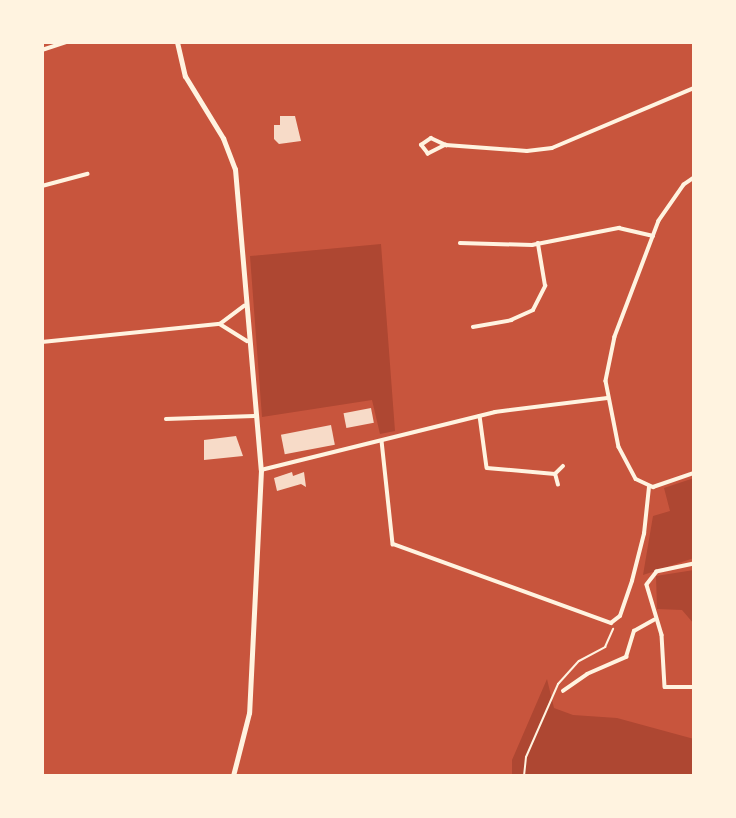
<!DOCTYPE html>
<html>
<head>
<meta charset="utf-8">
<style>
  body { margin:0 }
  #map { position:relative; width:736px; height:818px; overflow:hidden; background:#c8553d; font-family:"Noto Sans",sans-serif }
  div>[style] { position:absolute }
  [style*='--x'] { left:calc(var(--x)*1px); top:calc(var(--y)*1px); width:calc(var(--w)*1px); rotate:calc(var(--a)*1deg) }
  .green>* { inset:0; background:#ae4732 }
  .building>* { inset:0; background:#f7dbc8; transform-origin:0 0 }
  .path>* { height:2px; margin:-1px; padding:0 1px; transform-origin:1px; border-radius:1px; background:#fff3e0 }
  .minor>* { height:3.5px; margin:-1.75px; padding:0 1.75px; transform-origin:1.75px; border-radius:1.75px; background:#fff3e0 }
  .secondary>* { height:5px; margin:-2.5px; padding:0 2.5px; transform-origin:2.5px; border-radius:2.5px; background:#fff3e0 }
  span { translate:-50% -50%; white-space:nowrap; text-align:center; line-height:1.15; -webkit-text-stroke:7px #fff3e0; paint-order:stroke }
  .frame { position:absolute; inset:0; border:44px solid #fff3e0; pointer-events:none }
</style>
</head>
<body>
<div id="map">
  <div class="green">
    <i style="clip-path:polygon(381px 244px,395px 431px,380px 434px,372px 400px,262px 417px,250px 256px)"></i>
    <i style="clip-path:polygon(694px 478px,694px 558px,643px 575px,653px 516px,670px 511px,664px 488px)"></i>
    <i style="clip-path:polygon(694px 570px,693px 580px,694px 624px,682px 610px,657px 609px,656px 576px)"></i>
    <i style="clip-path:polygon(547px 679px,554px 708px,573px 715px,617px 718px,694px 739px,694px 776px,512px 776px,512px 760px)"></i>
  </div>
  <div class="building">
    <i style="clip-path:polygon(280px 116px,295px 116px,301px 141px,279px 144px,274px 139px,274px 125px,280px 125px)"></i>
    <i style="left:371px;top:408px;width:15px;height:28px;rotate:79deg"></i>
    <i style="left:331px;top:425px;width:20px;height:51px;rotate:79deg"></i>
    <i style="clip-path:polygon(236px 436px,243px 456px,204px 460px,204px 440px)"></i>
    <i style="clip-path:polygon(292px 472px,293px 476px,304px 472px,306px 487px,301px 484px,277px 491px,274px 478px)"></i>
  </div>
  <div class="path">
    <i style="--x:524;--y:776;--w:19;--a:-84"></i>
    <i style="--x:526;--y:757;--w:80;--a:-66.3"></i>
    <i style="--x:558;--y:684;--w:31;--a:-48"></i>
    <i style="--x:579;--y:661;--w:30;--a:-28"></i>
    <i style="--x:605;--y:647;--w:20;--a:-66"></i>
  </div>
  <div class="minor">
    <i style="--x:42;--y:50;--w:25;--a:-18"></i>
    <i style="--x:446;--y:145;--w:20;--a:153"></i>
    <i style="--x:428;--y:154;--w:11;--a:-128"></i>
    <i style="--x:421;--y:145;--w:12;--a:-35"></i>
    <i style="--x:431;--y:138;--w:17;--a:25"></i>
    <i style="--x:446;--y:145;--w:81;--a:4.2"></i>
    <i style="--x:527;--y:151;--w:25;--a:-7"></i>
    <i style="--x:552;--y:148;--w:154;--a:-22.9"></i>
    <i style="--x:694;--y:178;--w:12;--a:145"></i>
    <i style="--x:684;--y:185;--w:44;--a:124.8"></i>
    <i style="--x:659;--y:221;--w:124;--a:110.8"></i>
    <i style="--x:615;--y:337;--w:45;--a:101.6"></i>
    <i style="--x:606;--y:381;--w:67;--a:78.9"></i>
    <i style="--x:619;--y:447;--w:36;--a:62"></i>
    <i style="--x:636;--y:479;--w:19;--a:25"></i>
    <i style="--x:653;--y:487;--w:43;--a:-18.9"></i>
    <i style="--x:42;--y:186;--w:47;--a:-14.9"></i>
    <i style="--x:460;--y:243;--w:72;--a:1.6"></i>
    <i style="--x:532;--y:245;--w:89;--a:-11.1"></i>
    <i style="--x:619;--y:228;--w:35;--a:13"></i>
    <i style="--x:220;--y:324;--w:32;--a:32"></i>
    <i style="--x:473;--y:327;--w:39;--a:-10"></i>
    <i style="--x:511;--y:320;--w:24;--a:-24"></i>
    <i style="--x:533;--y:310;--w:27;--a:-63"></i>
    <i style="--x:545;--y:286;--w:43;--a:-99.5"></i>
    <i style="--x:42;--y:342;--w:179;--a:-5.8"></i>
    <i style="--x:220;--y:324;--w:30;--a:-37"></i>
    <i style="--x:480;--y:416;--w:52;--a:82.3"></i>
    <i style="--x:487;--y:468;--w:68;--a:5"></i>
    <i style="--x:166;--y:419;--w:88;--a:-2"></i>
    <i style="--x:382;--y:441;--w:104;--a:83.9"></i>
    <i style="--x:393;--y:544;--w:232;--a:19.9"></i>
    <i style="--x:611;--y:623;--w:11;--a:-38"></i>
    <i style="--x:620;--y:616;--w:37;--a:-71"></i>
    <i style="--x:632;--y:581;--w:49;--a:-75.7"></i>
    <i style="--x:644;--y:534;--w:47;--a:-83.9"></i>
    <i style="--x:261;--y:470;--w:241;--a:-13.9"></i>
    <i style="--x:495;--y:412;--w:113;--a:-7.1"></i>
    <i style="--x:558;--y:485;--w:11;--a:-105"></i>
    <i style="--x:555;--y:474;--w:11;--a:-45"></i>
    <i style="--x:694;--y:564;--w:38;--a:168"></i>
    <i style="--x:657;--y:572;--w:16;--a:128"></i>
    <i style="--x:647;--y:585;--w:52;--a:73.3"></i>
    <i style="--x:662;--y:635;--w:52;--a:86.7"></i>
    <i style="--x:665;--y:687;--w:29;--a:0"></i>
    <i style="--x:563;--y:691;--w:29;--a:-35"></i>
    <i style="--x:587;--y:674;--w:43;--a:-23.6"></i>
    <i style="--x:626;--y:657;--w:27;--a:-73"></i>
    <i style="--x:634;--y:631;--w:23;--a:-29"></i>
  </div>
  <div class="secondary">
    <i style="--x:177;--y:42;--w:35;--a:77"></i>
    <i style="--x:185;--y:76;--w:73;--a:58.5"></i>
    <i style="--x:223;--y:138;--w:33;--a:69"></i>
    <i style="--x:235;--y:169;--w:302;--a:85.1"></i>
    <i style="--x:261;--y:470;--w:243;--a:92.8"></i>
    <i style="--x:249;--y:713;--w:65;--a:104.3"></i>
  </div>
  <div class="frame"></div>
</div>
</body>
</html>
